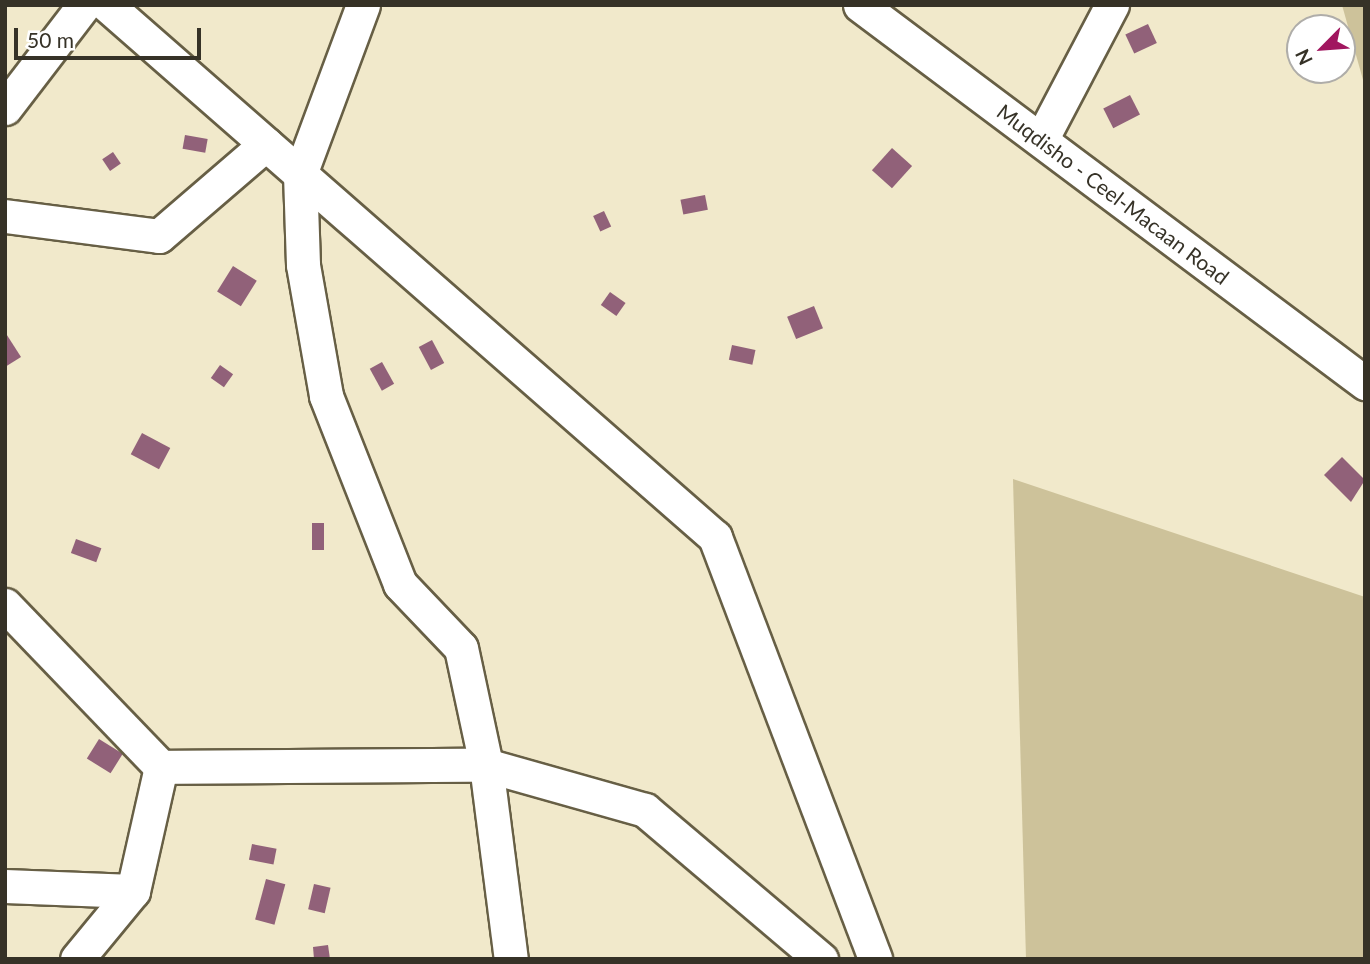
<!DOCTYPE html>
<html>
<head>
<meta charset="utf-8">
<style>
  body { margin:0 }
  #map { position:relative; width:1370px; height:964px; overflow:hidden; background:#f1e9cb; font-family:Lato,sans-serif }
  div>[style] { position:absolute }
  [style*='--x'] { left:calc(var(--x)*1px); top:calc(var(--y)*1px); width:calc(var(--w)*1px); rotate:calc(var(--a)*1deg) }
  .green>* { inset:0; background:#cdc29a }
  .building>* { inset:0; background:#916179; transform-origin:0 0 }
  .roads { filter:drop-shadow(2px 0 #675f45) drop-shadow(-2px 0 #675f45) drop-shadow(0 2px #675f45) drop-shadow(0 -2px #675f45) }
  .minor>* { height:33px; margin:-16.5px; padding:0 16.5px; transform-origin:16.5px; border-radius:16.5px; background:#fff }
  span { translate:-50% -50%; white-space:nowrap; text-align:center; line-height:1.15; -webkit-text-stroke:7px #fff; paint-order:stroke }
  .street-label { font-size:21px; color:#363227 }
  .frame { position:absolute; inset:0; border:7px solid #363227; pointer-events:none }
  .north { position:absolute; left:1286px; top:14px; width:70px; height:70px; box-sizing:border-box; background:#fff; border:2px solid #afada9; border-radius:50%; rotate:245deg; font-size:19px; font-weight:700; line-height:28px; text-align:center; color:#363227 }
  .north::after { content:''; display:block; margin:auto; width:24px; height:32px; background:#a1165f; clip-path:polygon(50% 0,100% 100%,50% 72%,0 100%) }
  .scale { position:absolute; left:14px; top:28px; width:187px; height:32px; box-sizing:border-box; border:4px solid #363227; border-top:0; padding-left:9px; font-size:21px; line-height:24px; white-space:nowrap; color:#363227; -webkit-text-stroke:5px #fff; paint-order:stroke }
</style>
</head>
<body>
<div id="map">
  <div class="green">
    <i style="clip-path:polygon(1342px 5px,1365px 5px,1365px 87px)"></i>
    <i style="clip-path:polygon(1013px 479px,1365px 597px,1365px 959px,1026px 959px)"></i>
  </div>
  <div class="building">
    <i style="left:1148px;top:24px;width:21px;height:25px;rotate:65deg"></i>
    <i style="left:1130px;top:95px;width:22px;height:30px;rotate:63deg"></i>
    <i style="left:185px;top:135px;width:23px;height:14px;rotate:10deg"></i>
    <i style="left:892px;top:148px;width:27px;height:30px;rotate:42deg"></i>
    <i style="left:113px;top:152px;width:14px;height:13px;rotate:56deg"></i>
    <i style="left:705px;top:195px;width:15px;height:25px;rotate:79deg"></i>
    <i style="left:604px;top:211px;width:17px;height:12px;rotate:65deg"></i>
    <i style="left:233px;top:266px;width:28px;height:30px;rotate:32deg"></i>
    <i style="left:610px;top:292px;width:19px;height:16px;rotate:35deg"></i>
    <i style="left:814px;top:306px;width:24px;height:29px;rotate:68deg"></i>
    <i style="clip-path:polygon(5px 332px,21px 357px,5px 367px)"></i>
    <i style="left:432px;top:340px;width:26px;height:15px;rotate:62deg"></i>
    <i style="left:732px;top:345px;width:24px;height:15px;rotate:12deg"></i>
    <i style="left:382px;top:362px;width:25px;height:14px;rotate:61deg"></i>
    <i style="left:220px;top:365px;width:16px;height:16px;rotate:35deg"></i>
    <i style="left:142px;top:433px;width:32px;height:24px;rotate:28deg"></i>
    <i style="clip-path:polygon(1342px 457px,1365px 480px,1351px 502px,1324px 475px)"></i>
    <i style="left:312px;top:523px;width:12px;height:27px"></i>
    <i style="left:76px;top:539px;width:27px;height:15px;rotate:20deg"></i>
    <i style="left:99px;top:739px;width:28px;height:23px;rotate:32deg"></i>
    <i style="left:252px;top:844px;width:25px;height:16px;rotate:11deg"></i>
    <i style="left:266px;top:879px;width:20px;height:42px;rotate:15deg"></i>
    <i style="left:314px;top:884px;width:17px;height:26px;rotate:13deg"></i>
    <i style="clip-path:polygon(328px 945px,330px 959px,314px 959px,313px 947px)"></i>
  </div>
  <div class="roads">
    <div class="minor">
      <i style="--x:107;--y:5;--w:808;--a:41.19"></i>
      <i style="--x:715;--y:537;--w:451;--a:69.2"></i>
      <i style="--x:363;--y:5;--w:180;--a:110.4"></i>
      <i style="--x:300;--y:174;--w:91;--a:88.1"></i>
      <i style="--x:303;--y:265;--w:133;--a:80"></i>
      <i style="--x:326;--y:396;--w:202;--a:68.5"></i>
      <i style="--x:400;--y:584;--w:88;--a:46.4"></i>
      <i style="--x:461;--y:648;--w:120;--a:77.9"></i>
      <i style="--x:486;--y:765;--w:196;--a:82.7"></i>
      <i style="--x:860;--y:5;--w:631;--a:36.82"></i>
      <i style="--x:5;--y:108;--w:130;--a:-52.5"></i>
      <i style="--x:1041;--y:140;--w:153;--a:-62.3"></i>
      <i style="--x:5;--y:216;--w:155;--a:7.4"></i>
      <i style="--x:159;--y:236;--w:141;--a:-40.7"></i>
      <i style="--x:5;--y:605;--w:225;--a:46.1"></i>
      <i style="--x:161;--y:767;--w:325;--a:-0.4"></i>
      <i style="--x:486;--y:765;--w:165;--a:15.8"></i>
      <i style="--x:645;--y:810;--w:231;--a:40.3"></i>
      <i style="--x:5;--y:886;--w:128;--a:2.2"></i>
      <i style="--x:77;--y:959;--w:88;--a:-50.5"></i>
      <i style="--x:133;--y:891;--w:127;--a:-77.3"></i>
    </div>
  </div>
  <div class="street-label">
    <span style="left:1113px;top:194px;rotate:37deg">Muqdisho - Ceel-Macaan Road</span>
  </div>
  <div class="frame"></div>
  <div class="north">N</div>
  <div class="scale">50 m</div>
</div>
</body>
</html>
